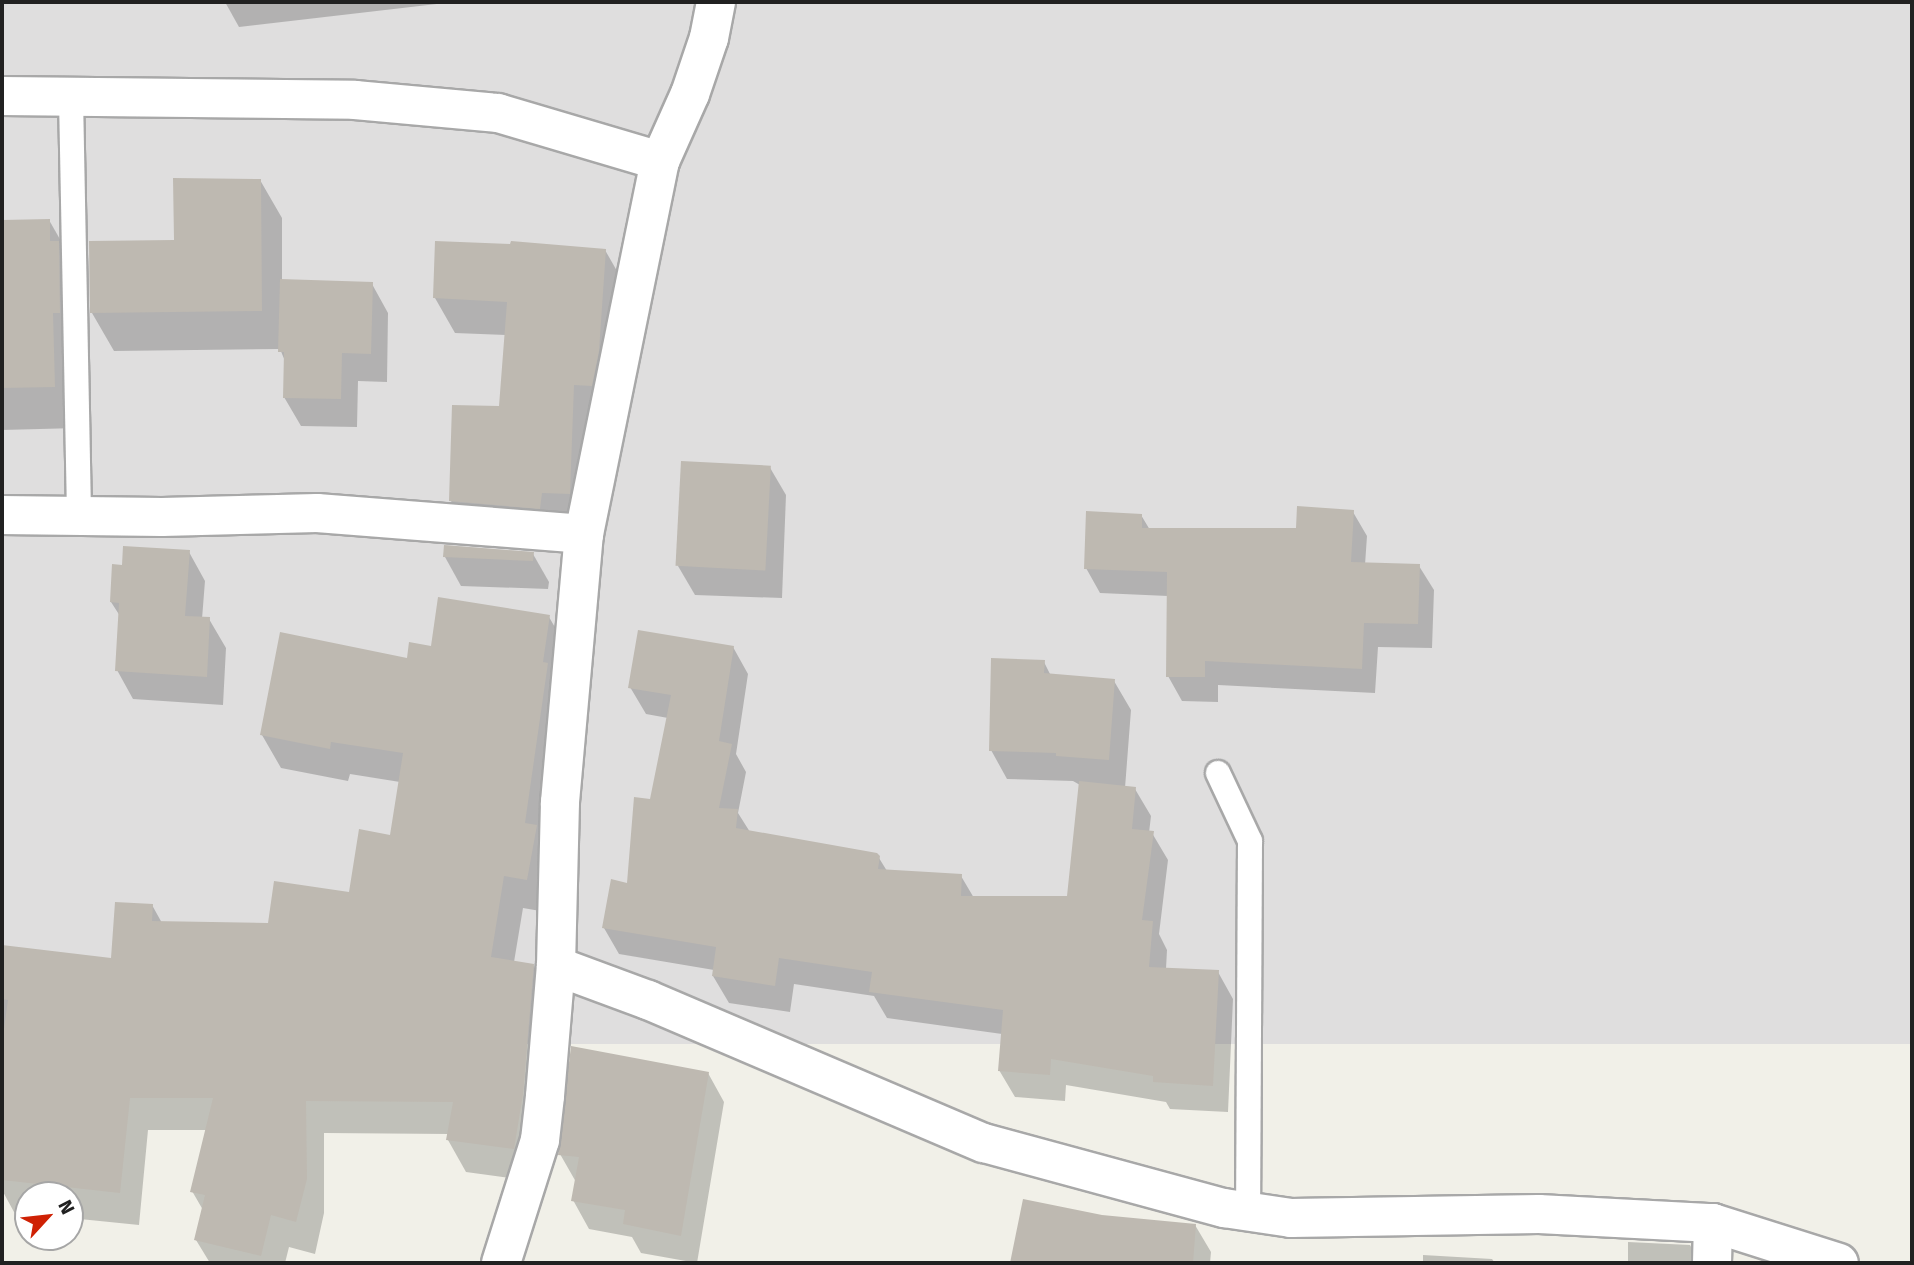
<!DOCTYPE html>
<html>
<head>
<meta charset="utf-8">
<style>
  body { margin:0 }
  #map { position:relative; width:1914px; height:1265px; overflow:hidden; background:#f1f0e8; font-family:"Fira Sans",sans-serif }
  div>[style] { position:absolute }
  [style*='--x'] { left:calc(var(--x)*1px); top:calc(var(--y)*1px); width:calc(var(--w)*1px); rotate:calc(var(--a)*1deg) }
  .residential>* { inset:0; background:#dfdede; transform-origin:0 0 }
  .shadow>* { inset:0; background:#0003 }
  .building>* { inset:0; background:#beb9b1; transform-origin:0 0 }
  .roads { filter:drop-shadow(2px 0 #a8a8a8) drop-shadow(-2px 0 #a8a8a8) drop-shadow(0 2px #a8a8a8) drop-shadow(0 -2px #a8a8a8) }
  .service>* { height:24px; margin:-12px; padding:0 12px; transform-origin:12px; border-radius:12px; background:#fff }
  .minor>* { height:38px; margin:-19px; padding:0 19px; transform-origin:19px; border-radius:19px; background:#fff }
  span { translate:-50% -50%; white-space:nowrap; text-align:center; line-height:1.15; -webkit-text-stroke:7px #fff; paint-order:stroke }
  .frame { position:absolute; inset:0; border:4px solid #212121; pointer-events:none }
  .north { position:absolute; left:14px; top:1181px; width:70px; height:70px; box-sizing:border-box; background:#fff; border:2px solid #a6a6a6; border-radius:50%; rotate:63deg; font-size:19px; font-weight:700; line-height:28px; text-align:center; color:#212121 }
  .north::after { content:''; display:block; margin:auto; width:24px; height:32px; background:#cf2104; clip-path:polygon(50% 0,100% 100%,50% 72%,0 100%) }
</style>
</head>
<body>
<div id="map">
  <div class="residential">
    <i style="left:2px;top:2px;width:1910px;height:1042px"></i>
  </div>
  <div class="shadow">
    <i style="clip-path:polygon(225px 2px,454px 2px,239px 27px)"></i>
    <i style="clip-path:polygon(260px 180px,282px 218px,282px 281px,372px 284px,388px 313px,387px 382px,358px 381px,357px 427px,301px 426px,284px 397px,285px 361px,280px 349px,114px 351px,92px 313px,176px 242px)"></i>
    <i style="clip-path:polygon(49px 220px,73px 262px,78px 428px,2px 430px,2px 222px)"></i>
    <i style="clip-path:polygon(605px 250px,625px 285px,589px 529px,471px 536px,451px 501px,501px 408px,506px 335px,455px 333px,435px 298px)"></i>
    <i style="clip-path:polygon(769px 466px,786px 495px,782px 598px,695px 595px,678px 566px)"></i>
    <i style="clip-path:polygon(1353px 512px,1367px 536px,1365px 565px,1419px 566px,1434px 590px,1432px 648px,1378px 647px,1375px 693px,1218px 685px,1218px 702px,1182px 701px,1168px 676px,1168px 596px,1100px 593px,1086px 568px,1141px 515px,1150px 530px,1297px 530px)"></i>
    <i style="clip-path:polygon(189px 552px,205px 581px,202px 619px,209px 619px,226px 648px,223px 705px,133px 699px,117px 670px,120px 616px,111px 602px,123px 567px)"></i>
    <i style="clip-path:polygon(533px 554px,549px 582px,548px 589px,461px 586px,445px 557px)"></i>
    <i style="clip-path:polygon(549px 617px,568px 650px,546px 912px,523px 908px,514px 962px,533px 965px,552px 998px,532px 1181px,466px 1172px,448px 1140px,449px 1134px,324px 1133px,324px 1213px,315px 1254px,289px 1247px,285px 1263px,210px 1263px,196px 1240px,203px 1210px,192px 1191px,207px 1130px,148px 1130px,139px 1225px,70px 1218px,70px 1195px,28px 1195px,28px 1213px,14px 1212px,2px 1190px,3px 947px,112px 960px,152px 905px,162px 923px,269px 925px,351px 894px,391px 837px,400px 782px,350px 774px,348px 781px,281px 768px,262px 735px,433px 648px)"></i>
    <i style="clip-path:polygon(733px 647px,748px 674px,736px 754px,746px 772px,738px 813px,750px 832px,879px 858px,887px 871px,961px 876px,974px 898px,1068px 897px,1080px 785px,1073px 781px,1007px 779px,991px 750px,1044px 662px,1051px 676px,1114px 681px,1131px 710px,1125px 788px,1135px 789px,1151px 816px,1149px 833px,1152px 833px,1168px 860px,1159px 934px,1167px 950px,1166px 969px,1218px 972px,1233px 999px,1228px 1112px,1170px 1109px,1166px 1102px,1066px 1085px,1065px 1101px,1015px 1097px,999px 1070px,1002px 1034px,887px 1018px,874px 996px,794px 984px,790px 1012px,729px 1003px,713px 976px,714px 970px,619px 954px,604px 928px,628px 885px,652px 801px,668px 718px,646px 714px,630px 687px)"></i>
    <i style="clip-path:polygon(708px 1073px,724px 1102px,697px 1263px,641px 1253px,632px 1237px,589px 1229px,573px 1200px,576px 1182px,560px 1154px)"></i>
    <i style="clip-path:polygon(1024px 1201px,1101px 1217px,1195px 1225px,1211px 1252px,1210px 1263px,1012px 1263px)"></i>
    <i style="clip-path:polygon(1628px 1242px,1690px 1245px,1700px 1263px,1628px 1263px)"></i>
    <i style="clip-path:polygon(1423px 1255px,1492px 1259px,1495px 1263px,1423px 1263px)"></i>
  </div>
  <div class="building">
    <i style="clip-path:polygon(173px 178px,261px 179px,262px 311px,90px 313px,89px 241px,174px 240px)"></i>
    <i style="clip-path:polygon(50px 219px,50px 241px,59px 241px,60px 313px,53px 313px,55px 387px,2px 388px,2px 220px)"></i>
    <i style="clip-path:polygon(435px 241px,510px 244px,511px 241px,606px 249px,599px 351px,592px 386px,574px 385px,570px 494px,542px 493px,540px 509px,449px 501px,452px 405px,499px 406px,507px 302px,433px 298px)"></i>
    <i style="clip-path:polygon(280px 279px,373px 282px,371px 354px,342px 353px,341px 399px,283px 398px,284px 352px,278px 352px)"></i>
    <i style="left:681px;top:461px;width:90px;height:105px;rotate:3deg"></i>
    <i style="clip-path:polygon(1297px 506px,1354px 510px,1351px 562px,1420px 564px,1418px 624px,1364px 623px,1362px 669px,1205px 661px,1205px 677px,1166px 677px,1167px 572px,1084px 569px,1086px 511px,1142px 514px,1142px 528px,1296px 528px)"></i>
    <i style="clip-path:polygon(444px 545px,534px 552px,533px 561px,443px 557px)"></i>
    <i style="clip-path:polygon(123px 546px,190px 550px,185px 616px,210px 617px,207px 677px,115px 671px,119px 603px,110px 602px,112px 564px,122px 565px)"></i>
    <i style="clip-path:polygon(438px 597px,550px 615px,543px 662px,548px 663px,525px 823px,537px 825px,527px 880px,504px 876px,491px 957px,534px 964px,523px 1094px,514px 1149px,446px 1140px,453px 1102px,306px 1101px,307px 1179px,296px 1222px,271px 1215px,261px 1256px,194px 1240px,205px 1195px,190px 1192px,213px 1098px,130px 1098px,120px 1193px,2px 1180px,2px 1043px,8px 1000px,2px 999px,2px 945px,111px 958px,115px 902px,153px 904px,152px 921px,268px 923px,274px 881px,349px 892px,359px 829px,390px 835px,403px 753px,331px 742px,330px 749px,260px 735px,280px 632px,407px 658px,409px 642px,431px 646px)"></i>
    <i style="clip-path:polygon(638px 630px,734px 646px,719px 741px,732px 744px,719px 808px,738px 809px,736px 828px,877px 853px,880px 856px,878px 869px,962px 874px,961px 896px,1067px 896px,1079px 781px,1136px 787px,1132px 829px,1154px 831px,1142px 920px,1153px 921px,1149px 967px,1219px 970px,1213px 1086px,1153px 1082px,1153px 1076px,1051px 1059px,1050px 1075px,998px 1071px,1003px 1010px,869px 992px,872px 972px,779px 958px,775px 986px,712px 976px,716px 947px,602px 928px,611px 879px,627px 883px,634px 797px,650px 799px,671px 695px,628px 688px)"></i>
    <i style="clip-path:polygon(991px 658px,1045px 660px,1044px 673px,1115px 679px,1109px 760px,1056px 756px,1056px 753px,989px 751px)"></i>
    <i style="clip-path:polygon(571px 1046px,709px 1072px,681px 1236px,623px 1224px,625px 1210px,571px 1201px,579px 1157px,558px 1155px)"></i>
    <i style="clip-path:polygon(1023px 1199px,1102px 1215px,1196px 1224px,1193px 1263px,1010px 1263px)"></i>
  </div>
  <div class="roads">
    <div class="service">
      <i style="--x:71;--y:97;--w:418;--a:88.9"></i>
      <i style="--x:1218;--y:773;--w:75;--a:64.8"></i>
      <i style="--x:1250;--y:841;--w:371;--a:90.3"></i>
    </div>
    <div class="minor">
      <i style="--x:2;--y:96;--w:353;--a:0.6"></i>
      <i style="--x:355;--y:100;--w:144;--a:5.2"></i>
      <i style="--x:498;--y:113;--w:169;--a:16.5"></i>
      <i style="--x:2;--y:515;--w:160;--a:0.7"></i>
      <i style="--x:162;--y:517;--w:155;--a:-1.5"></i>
      <i style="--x:317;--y:513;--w:268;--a:4.5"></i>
      <i style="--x:556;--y:966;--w:98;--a:20.3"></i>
      <i style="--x:648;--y:1000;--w:365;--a:23.1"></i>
      <i style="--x:984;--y:1143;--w:249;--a:15.2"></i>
      <i style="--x:1224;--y:1208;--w:68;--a:8.5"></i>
      <i style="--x:1291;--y:1218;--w:248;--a:-0.9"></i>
      <i style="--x:1539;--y:1214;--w:174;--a:3"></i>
      <i style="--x:1713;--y:1223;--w:132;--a:17.6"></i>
      <i style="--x:501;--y:1263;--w:129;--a:-72.4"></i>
      <i style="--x:540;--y:1140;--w:44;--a:-83.5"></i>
      <i style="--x:545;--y:1096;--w:130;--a:-85.2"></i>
      <i style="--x:556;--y:966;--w:164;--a:-88.6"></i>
      <i style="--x:560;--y:802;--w:269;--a:-84.9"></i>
      <i style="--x:584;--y:534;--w:381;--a:-78.5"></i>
      <i style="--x:660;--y:161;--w:73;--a:-65.9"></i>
      <i style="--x:690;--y:94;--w:59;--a:-71.3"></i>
      <i style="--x:709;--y:38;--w:37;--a:-79"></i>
      <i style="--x:1712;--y:1263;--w:40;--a:-88.6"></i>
    </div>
  </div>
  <div class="frame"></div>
  <div class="north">N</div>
</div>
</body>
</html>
